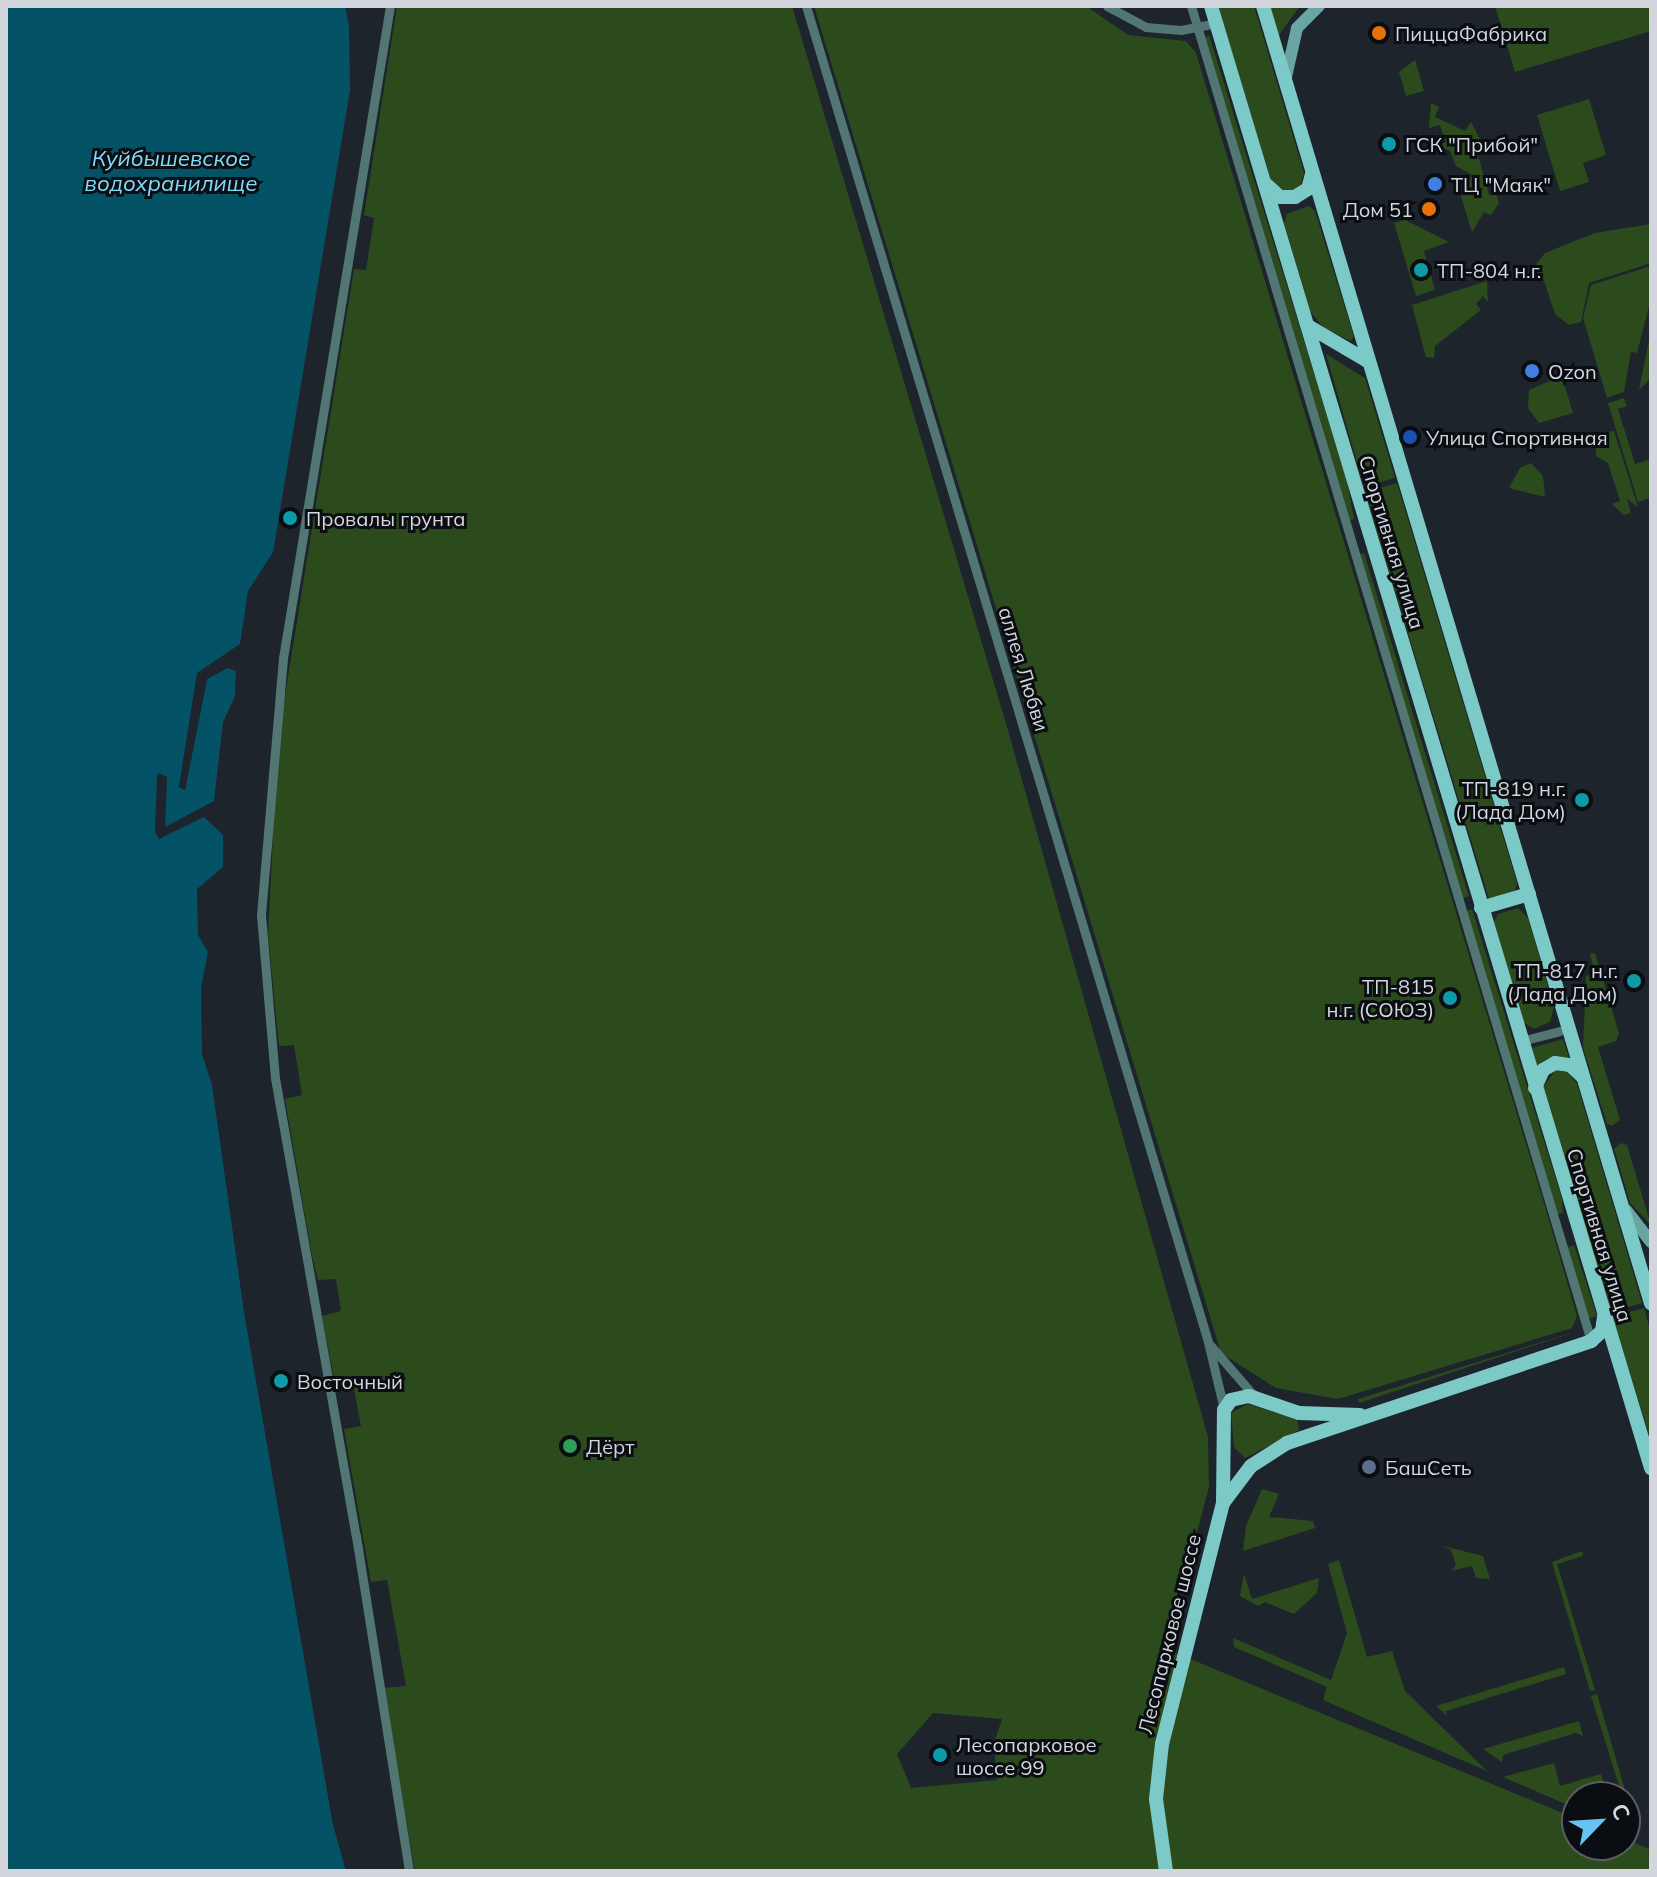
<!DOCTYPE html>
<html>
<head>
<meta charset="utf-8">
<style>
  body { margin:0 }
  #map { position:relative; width:1657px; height:1877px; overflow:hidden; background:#1d242c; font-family:Mulish,sans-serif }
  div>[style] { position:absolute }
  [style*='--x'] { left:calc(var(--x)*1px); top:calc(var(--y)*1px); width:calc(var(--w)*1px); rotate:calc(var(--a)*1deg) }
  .green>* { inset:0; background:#2c4b1d; transform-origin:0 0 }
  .water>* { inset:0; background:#045265 }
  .pier>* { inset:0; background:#1d242c }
  .street>* { height:9px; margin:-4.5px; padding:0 4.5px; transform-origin:4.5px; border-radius:4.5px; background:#517674 }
  .secondary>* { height:12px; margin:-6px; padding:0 6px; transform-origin:6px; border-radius:6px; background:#69a5a3 }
  .primary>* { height:14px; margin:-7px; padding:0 7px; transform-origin:7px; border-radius:7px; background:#7bcac7 }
  .dots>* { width:22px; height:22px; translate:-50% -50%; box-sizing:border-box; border:4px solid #0a0d11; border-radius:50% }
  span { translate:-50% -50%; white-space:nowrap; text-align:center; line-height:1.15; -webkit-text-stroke:6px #0a0d11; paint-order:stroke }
  .poi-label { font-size:20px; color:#d3d7dd }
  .left { translate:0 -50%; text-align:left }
  .right { translate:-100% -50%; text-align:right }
  .street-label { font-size:20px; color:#d3d7dd }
  .water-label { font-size:22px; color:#80dcf9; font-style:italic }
  .frame { position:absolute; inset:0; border:8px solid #d3d7dd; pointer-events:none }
  .north { position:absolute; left:1561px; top:1781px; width:80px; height:80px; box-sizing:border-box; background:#0a0d11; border:2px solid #5a5e63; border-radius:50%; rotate:65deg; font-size:22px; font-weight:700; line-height:32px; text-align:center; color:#d3d7dd }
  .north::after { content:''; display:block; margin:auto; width:28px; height:36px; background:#67c4f0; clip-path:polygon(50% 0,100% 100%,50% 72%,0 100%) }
</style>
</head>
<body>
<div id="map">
  <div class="green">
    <i style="clip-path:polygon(evenodd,397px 6px,792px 6px,1007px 727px,1208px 1437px,1209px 1487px,1166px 1649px,1577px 1819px,1577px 1845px,1625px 1845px,1625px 1839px,1651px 1850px,1651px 1871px,415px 1871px,383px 1688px,406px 1686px,387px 1580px,371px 1582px,344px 1429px,361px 1426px,352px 1378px,334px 1379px,322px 1316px,341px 1311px,336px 1279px,318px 1280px,312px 1256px,285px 1099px,302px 1095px,294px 1045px,279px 1046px,268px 934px,278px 739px,354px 269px,366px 270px,374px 218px,364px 215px,397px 6px,933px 1713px,1002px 1719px,994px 1743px,997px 1780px,911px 1788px,897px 1754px,933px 1713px)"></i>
    <i style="clip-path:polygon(814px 6px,1086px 6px,1128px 35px,1186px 41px,1196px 53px,1549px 1220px,1577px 1316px,1572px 1328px,1338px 1399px,1276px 1388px,1221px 1353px)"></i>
    <i style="clip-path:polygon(1218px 6px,1254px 6px,1304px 173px,1300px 188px,1285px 193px,1271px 181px)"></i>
    <i style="clip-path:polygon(1269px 6px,1300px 6px,1279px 35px)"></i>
    <i style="clip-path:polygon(1495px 6px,1651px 6px,1651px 31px,1515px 72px)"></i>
    <i style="clip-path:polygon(1209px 35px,1346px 476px,1354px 519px,1346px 522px,1204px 38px)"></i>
    <i style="clip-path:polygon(1415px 60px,1424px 91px,1406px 96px,1399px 72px)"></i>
    <i style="clip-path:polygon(1589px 99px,1606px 155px,1583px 163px,1589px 182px,1560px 191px,1537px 115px)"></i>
    <i style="clip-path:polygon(1431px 103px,1439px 107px,1435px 117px,1465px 131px,1471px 122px,1480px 139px,1474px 141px,1489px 195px,1496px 193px,1499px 203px,1491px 215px,1484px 212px,1472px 232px,1461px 197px,1472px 175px,1456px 166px,1450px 151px,1435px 144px,1445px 140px,1440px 125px,1429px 128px)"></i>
    <i style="clip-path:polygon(1309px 206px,1315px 211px,1354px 337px,1350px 341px,1323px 327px,1310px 311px,1284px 223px,1287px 214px)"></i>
    <i style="clip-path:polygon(1405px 220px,1449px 242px,1424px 251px,1435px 290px,1416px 296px,1394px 223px)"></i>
    <i style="clip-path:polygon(1651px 224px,1651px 263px,1589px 283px,1581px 322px,1569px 325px,1555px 314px,1544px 281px,1530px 272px,1545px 253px,1595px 233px)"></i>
    <i style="clip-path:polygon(1651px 266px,1651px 299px,1637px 353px,1631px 352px,1624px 392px,1607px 398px,1583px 318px,1591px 285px)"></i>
    <i style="clip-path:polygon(1487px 281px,1488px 302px,1483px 296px,1476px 304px,1481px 310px,1435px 346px,1434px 358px,1426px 357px,1412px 305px)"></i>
    <i style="clip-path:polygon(1651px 330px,1651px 378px,1639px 390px)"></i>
    <i style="clip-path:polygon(1326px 354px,1365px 378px,1395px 478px,1364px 487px)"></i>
    <i style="clip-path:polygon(1554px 379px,1563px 380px,1573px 413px,1539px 423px,1528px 408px,1529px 390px)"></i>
    <i style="clip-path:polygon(1624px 398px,1627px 406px,1618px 409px,1635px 464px,1651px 459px,1651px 498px,1638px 502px,1608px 403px)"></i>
    <i style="clip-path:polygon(1614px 431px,1638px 507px,1627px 499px,1631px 513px,1624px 515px,1612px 504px,1620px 501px,1608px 463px,1596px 456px,1595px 434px)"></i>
    <i style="clip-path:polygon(1531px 463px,1543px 476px,1545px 497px,1509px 488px,1520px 468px)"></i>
    <i style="clip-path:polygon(1397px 483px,1517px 883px,1515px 891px,1489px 899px,1365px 492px)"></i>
    <i style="left:1364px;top:553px;width:359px;height:7px;rotate:73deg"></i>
    <i style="clip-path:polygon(1518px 908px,1528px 918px,1554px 1007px,1550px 1022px,1534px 1029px,1524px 1023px,1494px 922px,1498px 914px)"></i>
    <i style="clip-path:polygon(1472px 909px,1562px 1199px,1563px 1213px,1556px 1215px,1464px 912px)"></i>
    <i style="clip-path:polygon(1595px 953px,1619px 1033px,1616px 1041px,1598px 1047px,1620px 1120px,1612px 1126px,1607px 1124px,1583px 1048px,1586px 976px,1595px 973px,1590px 954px)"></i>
    <i style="clip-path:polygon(1563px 1039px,1569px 1058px,1553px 1056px,1537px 1066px,1532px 1048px)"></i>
    <i style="clip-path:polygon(1556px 1070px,1569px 1073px,1577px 1084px,1642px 1303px,1611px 1312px,1543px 1087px)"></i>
    <i style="clip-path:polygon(1621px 1143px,1627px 1145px,1651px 1225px,1630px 1203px,1614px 1149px)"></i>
    <i style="clip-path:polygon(1574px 1245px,1597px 1316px,1587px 1319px,1566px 1248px)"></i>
    <i style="clip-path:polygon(1644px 1308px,1651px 1333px,1651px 1440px,1612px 1317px)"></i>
    <i style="clip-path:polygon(1572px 1333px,1359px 1403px,1358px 1399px,1571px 1333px)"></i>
    <i style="clip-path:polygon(1247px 1404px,1297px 1419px,1299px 1430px,1245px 1458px,1234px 1447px,1231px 1413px)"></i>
    <i style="clip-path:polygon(1262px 1489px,1279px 1494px,1269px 1517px,1313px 1521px,1315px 1528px,1243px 1551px,1246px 1526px)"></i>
    <i style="clip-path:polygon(1443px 1546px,1483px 1556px,1490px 1579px,1476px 1578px,1472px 1566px,1451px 1571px,1456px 1565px,1451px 1550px)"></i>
    <i style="clip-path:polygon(1582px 1551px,1583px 1556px,1557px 1564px,1595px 1690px,1590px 1691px,1552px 1562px)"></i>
    <i style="clip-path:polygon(1339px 1560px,1367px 1657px,1392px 1651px,1405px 1691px,1487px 1771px,1323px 1700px,1327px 1687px,1234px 1647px,1233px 1638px,1331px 1680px,1347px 1633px,1328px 1564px)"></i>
    <i style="clip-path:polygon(1244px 1574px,1252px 1599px,1319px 1578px,1317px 1593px,1294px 1614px,1265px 1602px,1258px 1606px,1240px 1596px)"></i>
    <i style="clip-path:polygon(1564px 1667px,1566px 1674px,1446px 1711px,1447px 1716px,1436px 1706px)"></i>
    <i style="clip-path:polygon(1597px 1694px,1625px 1790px,1621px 1792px,1591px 1696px)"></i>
    <i style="clip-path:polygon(1579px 1721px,1583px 1736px,1576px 1733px,1503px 1755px,1502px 1762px,1483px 1749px)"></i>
    <i style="clip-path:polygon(1554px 1763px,1560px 1786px,1601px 1774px,1608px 1797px,1577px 1797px,1577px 1809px,1503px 1777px)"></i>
  </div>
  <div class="water">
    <i style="clip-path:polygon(6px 6px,345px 6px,349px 26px,350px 90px,273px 552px,248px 591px,240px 644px,197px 673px,179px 787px,185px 790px,207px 679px,228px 668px,236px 671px,235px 696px,223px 722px,214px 801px,165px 827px,167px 777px,157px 774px,155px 832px,159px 839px,204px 817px,223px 835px,223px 867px,197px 889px,198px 935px,208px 952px,201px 988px,202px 1054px,212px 1085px,244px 1312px,333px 1825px,346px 1871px,6px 1871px)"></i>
  </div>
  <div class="pier">
    <i style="clip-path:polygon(198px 669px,183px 786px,201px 683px,207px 679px,185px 790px,179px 787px)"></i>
    <i style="clip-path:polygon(159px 773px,167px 777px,164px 831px,160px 826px,161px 777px,159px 834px,164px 832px,159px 839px)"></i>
  </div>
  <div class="street">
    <i style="--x:390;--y:6;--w:661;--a:99.32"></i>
    <i style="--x:283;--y:658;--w:258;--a:94.9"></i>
    <i style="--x:261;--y:915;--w:164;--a:85.1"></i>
    <i style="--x:275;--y:1078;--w:465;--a:80"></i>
    <i style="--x:356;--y:1536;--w:339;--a:81"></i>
    <i style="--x:806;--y:6;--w:1395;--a:73.25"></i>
    <i style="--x:1208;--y:1342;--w:69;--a:76.6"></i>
    <i style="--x:1107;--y:6;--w:44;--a:28.3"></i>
    <i style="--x:1146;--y:27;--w:35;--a:5"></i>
    <i style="--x:1181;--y:30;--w:37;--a:-11"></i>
    <i style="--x:1191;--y:6;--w:1394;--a:73.32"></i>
    <i style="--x:1521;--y:1041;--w:40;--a:-14.4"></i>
    <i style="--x:1210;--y:1345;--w:69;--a:49.1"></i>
  </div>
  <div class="secondary">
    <i style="--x:1286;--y:77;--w:50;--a:-77.3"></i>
    <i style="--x:1297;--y:28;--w:31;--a:-45"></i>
    <i style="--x:1626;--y:1210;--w:41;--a:52"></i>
  </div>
  <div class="primary">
    <i style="--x:1211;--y:6;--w:1527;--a:73.25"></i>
    <i style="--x:1263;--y:6;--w:1354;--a:73.35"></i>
    <i style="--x:1268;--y:186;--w:16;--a:43"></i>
    <i style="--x:1280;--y:197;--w:15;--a:0"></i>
    <i style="--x:1295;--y:197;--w:15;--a:-32"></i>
    <i style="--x:1308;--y:189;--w:16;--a:-75"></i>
    <i style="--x:1308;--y:326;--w:71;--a:30.5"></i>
    <i style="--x:1481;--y:908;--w:50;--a:-16.3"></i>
    <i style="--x:1535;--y:1088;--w:20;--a:-66"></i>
    <i style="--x:1543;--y:1070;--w:14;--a:-30"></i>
    <i style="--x:1555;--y:1063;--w:15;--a:8"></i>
    <i style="--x:1570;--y:1065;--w:16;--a:43"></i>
    <i style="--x:1223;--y:1503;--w:46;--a:-52.9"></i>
    <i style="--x:1251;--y:1466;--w:43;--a:-32.6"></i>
    <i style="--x:1287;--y:1443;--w:321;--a:-18.5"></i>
    <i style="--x:1591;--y:1341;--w:15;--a:-42"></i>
    <i style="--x:1602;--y:1331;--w:14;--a:-82"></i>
    <i style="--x:1166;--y:1871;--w:73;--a:-97.9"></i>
    <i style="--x:1156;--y:1799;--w:55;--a:-83.8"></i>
    <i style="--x:1162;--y:1744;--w:249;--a:-75.8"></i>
    <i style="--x:1223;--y:1503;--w:93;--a:-89.4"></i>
    <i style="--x:1224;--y:1410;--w:12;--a:-55"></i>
    <i style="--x:1231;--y:1400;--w:18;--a:-13"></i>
    <i style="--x:1249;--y:1396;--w:53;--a:18.8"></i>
    <i style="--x:1299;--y:1413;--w:61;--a:1.9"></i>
  </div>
  <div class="dots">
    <i style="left:1379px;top:33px;background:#e8710a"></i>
    <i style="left:1389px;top:144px;background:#0f9aa8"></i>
    <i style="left:1435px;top:184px;background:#3f7fe0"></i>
    <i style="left:1429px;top:209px;background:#e8710a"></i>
    <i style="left:1421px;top:270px;background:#0f9aa8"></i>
    <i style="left:1532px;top:371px;background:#3f7fe0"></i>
    <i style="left:1410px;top:437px;background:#1a4fb4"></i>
    <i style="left:290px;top:518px;background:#0f9aa8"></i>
    <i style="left:1582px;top:800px;background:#0f9aa8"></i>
    <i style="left:1634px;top:981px;background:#0f9aa8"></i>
    <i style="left:1450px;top:998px;background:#0f9aa8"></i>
    <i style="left:281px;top:1381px;background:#0f9aa8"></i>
    <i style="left:570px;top:1446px;background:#2e9e5b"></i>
    <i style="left:1369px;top:1467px;background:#5c6f8a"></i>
    <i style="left:940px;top:1755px;background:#0f9aa8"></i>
  </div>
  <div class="poi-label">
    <span class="left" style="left:1395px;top:33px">ПиццаФабрика</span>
    <span class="left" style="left:1405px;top:144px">ГСК "Прибой"</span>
    <span class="left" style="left:1451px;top:184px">ТЦ "Маяк"</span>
    <span class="right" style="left:1413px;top:209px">Дом 51</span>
    <span class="left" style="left:1437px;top:270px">ТП-804 н.г.</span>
    <span class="left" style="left:1548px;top:371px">Ozon</span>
    <span class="left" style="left:1426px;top:437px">Улица Спортивная</span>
    <span class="left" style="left:306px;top:518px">Провалы грунта</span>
    <span class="right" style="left:1566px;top:800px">ТП-819 н.г.<br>(Лада Дом)</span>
    <span class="right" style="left:1618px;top:982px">ТП-817 н.г.<br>(Лада Дом)</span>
    <span class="right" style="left:1434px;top:998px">ТП-815<br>н.г. (СОЮЗ)</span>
    <span class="left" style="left:297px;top:1381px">Восточный</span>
    <span class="left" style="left:586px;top:1446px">Дёрт</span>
    <span class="left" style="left:1385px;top:1467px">БашСеть</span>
    <span class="left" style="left:956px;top:1756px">Лесопарковое<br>шоссе 99</span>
  </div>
  <div class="street-label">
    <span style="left:1392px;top:542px;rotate:73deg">Спортивная улица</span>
    <span style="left:1024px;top:669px;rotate:73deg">аллея Любви</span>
    <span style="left:1600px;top:1235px;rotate:73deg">Спортивная улица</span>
    <span style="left:1169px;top:1634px;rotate:-76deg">Лесопарковое шоссе</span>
  </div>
  <div class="water-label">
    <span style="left:171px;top:171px">Куйбышевское<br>водохранилище</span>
  </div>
  <div class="frame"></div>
  <div class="north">С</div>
</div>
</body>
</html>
